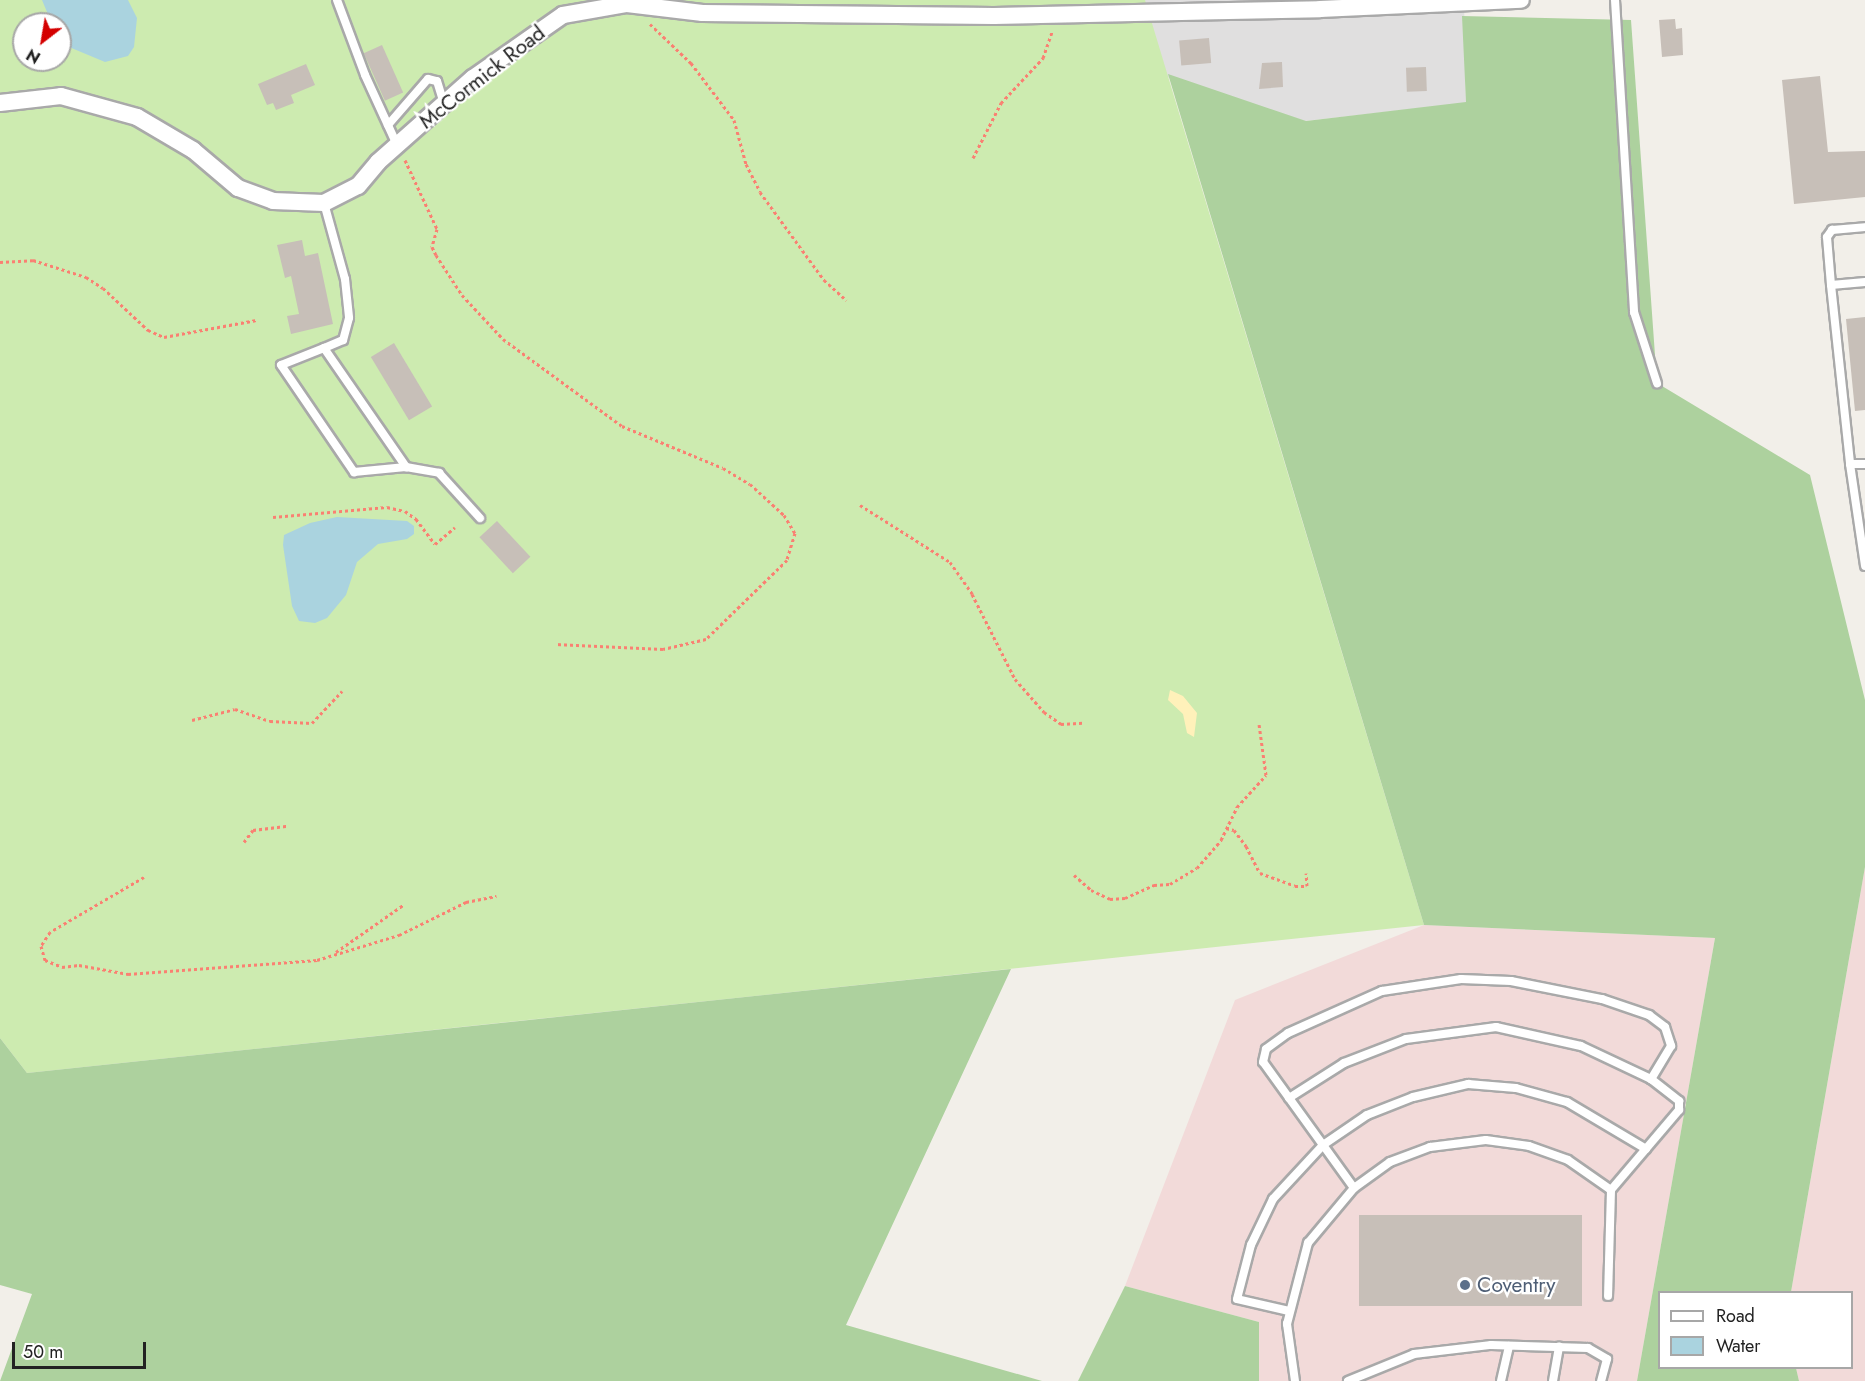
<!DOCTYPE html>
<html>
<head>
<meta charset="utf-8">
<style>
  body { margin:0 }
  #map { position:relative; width:1865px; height:1381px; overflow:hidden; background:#f2efe9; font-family:Jost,sans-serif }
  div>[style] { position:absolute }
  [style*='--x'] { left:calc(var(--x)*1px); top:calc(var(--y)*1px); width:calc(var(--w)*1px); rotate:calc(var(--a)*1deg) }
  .residential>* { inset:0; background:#e0dfdf }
  .commercial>* { inset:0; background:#f2dad9 }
  .grass>* { inset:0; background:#cdebb0 }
  .forest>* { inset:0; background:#add19e }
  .sand>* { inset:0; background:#fff1ba }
  .water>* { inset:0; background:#aad3df }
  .building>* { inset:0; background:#c7bfb8; transform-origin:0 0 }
  .path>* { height:3px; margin-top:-1.5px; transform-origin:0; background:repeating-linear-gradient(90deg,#fa8072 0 3px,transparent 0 6px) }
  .roads { filter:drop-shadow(2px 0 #a9a9a9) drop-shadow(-2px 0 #a9a9a9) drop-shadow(0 2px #a9a9a9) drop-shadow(0 -2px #a9a9a9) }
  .lane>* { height:8px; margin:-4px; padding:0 4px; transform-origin:4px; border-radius:4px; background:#fff }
  .street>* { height:16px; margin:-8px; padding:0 8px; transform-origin:8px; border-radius:8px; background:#fff }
  .dots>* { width:16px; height:16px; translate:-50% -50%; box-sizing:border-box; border:3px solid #fff; border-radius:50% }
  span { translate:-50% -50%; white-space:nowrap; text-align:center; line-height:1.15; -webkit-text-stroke:4.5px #fff; paint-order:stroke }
  .street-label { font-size:21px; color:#222 }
  .service-label { font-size:21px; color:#4e5e75 }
  .left { translate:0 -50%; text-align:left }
  .legend { position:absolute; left:1658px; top:1291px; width:195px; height:78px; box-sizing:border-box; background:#fff; border:2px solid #a7a7a7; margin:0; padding:8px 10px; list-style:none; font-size:18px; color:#222 }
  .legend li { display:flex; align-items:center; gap:12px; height:30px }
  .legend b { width:30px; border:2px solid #a7a7a7 }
  .north { position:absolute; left:12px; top:12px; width:60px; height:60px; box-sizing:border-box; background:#fff; border:2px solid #a7a7a7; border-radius:50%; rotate:211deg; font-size:16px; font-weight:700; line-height:24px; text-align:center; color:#222 }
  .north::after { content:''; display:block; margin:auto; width:21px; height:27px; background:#d40000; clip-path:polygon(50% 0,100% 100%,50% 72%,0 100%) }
  .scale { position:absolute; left:12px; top:1342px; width:134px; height:27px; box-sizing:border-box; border:3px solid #222; border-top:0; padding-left:8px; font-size:18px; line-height:21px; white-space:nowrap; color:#222; -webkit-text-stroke:4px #fff; paint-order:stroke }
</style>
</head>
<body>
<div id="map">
  <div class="residential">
    <i style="clip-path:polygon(1143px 0,1464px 0,1466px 103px,1305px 121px,1166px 77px)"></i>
  </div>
  <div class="commercial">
    <i style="clip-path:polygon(1865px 867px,1865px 1381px,1799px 1381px,1796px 1368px,1852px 1368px,1852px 1292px,1791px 1292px)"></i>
    <i style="clip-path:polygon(1424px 925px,1715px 938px,1637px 1381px,1259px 1381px,1259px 1322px,1125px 1286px,1235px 1000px)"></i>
  </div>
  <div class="grass">
    <i style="clip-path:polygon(evenodd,0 0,1145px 0,1424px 925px,27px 1073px,0 1038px,0 0,24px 24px,60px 24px,60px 60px,24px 60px,24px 24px)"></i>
  </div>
  <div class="forest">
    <i style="clip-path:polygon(1462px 16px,1631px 20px,1657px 383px,1810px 475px,1865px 700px,1865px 867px,1791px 1292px,1660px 1292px,1660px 1368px,1796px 1368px,1799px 1381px,1637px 1381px,1715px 938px,1424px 925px,1168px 74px,1306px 121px,1466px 102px)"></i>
    <i style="clip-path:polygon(1011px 969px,846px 1325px,1042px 1381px,0 1381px,32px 1294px,0 1285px,0 1038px,27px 1073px)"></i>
    <i style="clip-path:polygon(1125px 1286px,1259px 1322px,1259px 1381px,1078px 1381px)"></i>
  </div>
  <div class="sand">
    <i style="clip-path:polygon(1170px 690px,1183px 696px,1197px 713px,1194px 737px,1187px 733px,1183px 714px,1168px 700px)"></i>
  </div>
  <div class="water">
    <i style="clip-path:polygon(42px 0,128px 0,137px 18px,134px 47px,128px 56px,105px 62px,69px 47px,60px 39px,60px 24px,52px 24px)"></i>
    <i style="clip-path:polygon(337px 517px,407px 521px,414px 526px,414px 534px,407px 539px,378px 544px,357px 562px,346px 595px,327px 618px,315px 623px,299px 621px,292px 606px,283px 545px,284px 535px,310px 523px)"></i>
  </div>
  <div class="building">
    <i style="clip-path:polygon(1675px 19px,1676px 29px,1682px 28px,1683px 55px,1662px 57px,1659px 20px)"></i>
    <i style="left:1209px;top:38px;width:25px;height:30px;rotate:85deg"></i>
    <i style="left:382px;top:45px;width:52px;height:20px;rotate:66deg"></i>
    <i style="clip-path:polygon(1282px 62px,1283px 87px,1259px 89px,1262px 63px)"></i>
    <i style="clip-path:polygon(306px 64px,315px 85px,291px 95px,294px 103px,276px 110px,273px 103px,267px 105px,258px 84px)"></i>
    <i style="left:1426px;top:67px;width:24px;height:20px;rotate:88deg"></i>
    <i style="clip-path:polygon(1820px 76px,1828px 152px,1865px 151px,1865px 197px,1794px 204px,1782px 80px)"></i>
    <i style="clip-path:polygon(302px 240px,305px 256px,318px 253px,333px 324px,291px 334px,287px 316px,299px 314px,291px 276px,285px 278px,277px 245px)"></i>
    <i style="clip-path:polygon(1865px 317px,1865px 410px,1855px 411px,1846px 319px)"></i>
    <i style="left:394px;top:343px;width:74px;height:27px;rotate:59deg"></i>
    <i style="left:497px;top:521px;width:49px;height:24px;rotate:47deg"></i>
    <i style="left:1359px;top:1215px;width:223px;height:91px"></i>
  </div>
  <div class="path">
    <i style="--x:650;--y:24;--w:57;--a:43.6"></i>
    <i style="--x:691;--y:63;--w:71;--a:53"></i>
    <i style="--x:734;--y:120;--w:46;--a:74.7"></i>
    <i style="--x:746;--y:164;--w:31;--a:63"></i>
    <i style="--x:760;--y:192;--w:109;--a:54"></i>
    <i style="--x:824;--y:280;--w:30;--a:42"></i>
    <i style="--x:973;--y:158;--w:62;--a:-63"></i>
    <i style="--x:1001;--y:103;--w:62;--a:-47"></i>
    <i style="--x:1043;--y:58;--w:28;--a:-71"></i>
    <i style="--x:405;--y:160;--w:76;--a:65.1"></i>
    <i style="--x:437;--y:229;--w:19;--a:106"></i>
    <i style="--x:432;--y:247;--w:9;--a:63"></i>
    <i style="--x:436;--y:255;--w:48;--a:57"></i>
    <i style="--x:462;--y:295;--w:60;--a:47"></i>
    <i style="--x:503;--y:339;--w:147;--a:36.2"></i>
    <i style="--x:622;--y:426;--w:109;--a:22.6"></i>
    <i style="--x:723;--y:468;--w:31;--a:31"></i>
    <i style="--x:750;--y:484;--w:46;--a:42.4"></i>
    <i style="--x:784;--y:515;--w:21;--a:59"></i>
    <i style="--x:795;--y:533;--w:28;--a:107"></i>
    <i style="--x:787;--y:560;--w:113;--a:135.7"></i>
    <i style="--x:706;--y:639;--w:44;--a:166.9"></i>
    <i style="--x:663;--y:649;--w:108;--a:-177.3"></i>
    <i style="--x:0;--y:262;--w:33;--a:-3"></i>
    <i style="--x:33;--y:260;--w:56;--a:17.8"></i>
    <i style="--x:86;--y:277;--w:20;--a:33"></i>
    <i style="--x:103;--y:288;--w:62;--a:43"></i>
    <i style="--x:148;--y:330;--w:17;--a:24"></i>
    <i style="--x:164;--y:337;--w:95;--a:-10.4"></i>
    <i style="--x:860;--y:505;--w:107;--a:32.3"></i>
    <i style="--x:950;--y:562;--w:39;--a:55"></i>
    <i style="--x:972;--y:594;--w:95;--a:63.2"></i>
    <i style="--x:1015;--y:679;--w:44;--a:48.7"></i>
    <i style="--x:1044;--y:712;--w:21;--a:35"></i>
    <i style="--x:1061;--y:724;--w:22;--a:-3"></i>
    <i style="--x:273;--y:517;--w:114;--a:-5"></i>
    <i style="--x:387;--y:507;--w:18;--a:13"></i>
    <i style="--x:405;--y:511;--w:14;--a:36"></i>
    <i style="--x:416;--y:519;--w:31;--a:53"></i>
    <i style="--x:435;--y:544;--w:26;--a:-40"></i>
    <i style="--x:192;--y:720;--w:44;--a:-14.3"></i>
    <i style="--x:235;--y:709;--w:37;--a:19"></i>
    <i style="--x:270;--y:721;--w:42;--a:2.7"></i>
    <i style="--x:312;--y:723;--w:44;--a:-46.8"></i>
    <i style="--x:1226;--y:828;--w:8;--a:14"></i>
    <i style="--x:1234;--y:830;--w:20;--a:53"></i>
    <i style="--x:1246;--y:846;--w:30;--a:63"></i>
    <i style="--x:1260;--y:873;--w:37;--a:20"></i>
    <i style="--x:1295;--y:886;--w:12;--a:0"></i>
    <i style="--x:1307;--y:886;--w:13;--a:-94"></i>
    <i style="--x:244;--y:842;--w:15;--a:-53"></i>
    <i style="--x:253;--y:830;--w:35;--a:-7"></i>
    <i style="--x:1074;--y:875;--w:23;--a:41"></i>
    <i style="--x:1091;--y:890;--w:21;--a:25"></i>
    <i style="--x:1110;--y:899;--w:15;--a:-4"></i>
    <i style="--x:1125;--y:898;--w:32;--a:-24"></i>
    <i style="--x:1154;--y:885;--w:16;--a:-4"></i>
    <i style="--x:1170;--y:884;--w:31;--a:-31"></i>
    <i style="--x:1197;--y:868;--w:37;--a:-49"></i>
    <i style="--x:1221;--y:840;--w:37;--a:-64"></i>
    <i style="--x:1237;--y:807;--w:43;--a:-47.8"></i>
    <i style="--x:1266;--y:775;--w:51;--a:-97.8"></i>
    <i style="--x:144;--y:877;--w:109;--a:149.7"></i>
    <i style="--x:50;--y:932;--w:17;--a:123"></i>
    <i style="--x:41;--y:946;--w:15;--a:74"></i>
    <i style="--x:45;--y:960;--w:18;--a:22"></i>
    <i style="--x:62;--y:967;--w:17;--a:-7"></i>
    <i style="--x:79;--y:965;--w:50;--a:10.4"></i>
    <i style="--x:128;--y:974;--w:190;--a:-4.2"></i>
    <i style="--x:317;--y:960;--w:86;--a:-17"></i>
    <i style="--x:399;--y:935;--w:75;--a:-26.2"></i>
    <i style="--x:466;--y:902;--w:31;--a:-11"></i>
    <i style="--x:336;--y:952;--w:82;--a:-35"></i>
  </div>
  <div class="roads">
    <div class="lane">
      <i style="--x:337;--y:0;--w:80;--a:69.5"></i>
      <i style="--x:365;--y:75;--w:77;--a:65.4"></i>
      <i style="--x:1615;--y:0;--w:313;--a:86.5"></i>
      <i style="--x:1634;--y:312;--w:75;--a:72.1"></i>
      <i style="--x:388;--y:125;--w:61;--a:-49"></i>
      <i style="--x:428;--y:79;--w:9;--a:13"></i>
      <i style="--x:437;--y:81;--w:24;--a:73"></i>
      <i style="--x:324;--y:203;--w:79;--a:74.6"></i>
      <i style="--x:345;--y:279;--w:39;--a:84"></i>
      <i style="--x:349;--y:318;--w:23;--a:105"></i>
      <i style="--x:343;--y:340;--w:21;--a:157"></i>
      <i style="--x:324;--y:348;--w:145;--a:55.4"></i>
      <i style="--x:406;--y:467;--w:34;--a:10"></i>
      <i style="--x:439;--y:473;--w:61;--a:47.7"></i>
      <i style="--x:1865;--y:282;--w:34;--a:175"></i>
      <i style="--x:1831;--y:285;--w:180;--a:83.9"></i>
      <i style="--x:1850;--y:464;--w:15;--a:0"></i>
      <i style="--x:1831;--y:285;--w:48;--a:-94.8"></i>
      <i style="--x:1827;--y:237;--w:9;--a:-54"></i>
      <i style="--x:1832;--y:230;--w:33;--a:-5"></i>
      <i style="--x:324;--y:348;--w:46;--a:158.4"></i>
      <i style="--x:281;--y:365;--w:130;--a:55.7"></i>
      <i style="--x:354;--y:472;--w:52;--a:-5.5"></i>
      <i style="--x:1850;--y:464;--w:103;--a:81.6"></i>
      <i style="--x:1289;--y:1098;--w:65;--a:-32.5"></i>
      <i style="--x:1344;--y:1063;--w:66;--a:-21.2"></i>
      <i style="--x:1406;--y:1039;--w:91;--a:-7.6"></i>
      <i style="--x:1496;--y:1027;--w:87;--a:12.6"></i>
      <i style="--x:1581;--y:1046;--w:77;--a:25.2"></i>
      <i style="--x:1354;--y:1188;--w:155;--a:-125.8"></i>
      <i style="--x:1263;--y:1062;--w:13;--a:-77"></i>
      <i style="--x:1266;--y:1049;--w:27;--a:-36"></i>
      <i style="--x:1288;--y:1033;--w:103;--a:-24.1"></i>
      <i style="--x:1382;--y:991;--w:80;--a:-8.6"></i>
      <i style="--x:1461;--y:979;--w:50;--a:2.3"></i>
      <i style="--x:1511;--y:981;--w:93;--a:11.2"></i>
      <i style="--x:1602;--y:999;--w:50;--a:18.8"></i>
      <i style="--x:1649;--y:1015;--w:20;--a:37"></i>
      <i style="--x:1665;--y:1027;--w:20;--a:72"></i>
      <i style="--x:1671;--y:1046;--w:39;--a:121"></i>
      <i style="--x:1651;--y:1079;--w:36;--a:38"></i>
      <i style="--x:1679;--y:1101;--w:9;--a:90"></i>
      <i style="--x:1679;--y:1110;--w:105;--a:130.4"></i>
      <i style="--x:1289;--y:1311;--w:53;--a:-167"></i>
      <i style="--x:1237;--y:1299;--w:56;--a:-75.5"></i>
      <i style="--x:1251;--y:1245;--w:51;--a:-64.4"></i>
      <i style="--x:1273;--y:1199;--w:74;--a:-47.2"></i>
      <i style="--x:1323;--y:1145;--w:53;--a:-34.3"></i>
      <i style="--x:1367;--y:1115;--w:49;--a:-21.4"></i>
      <i style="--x:1413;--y:1097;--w:57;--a:-13.3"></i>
      <i style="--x:1468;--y:1084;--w:48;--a:4.8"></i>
      <i style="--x:1516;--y:1088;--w:53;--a:15.4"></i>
      <i style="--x:1567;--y:1102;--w:92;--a:30.7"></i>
      <i style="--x:1295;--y:1381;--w:58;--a:-98"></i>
      <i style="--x:1287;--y:1324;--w:84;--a:-75.5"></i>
      <i style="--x:1308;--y:1243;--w:72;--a:-50.1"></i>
      <i style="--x:1354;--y:1188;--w:44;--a:-35.8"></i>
      <i style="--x:1390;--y:1162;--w:43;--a:-20.6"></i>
      <i style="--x:1430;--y:1147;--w:56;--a:-7.1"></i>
      <i style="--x:1486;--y:1140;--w:43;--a:7.9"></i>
      <i style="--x:1529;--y:1146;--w:41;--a:19.7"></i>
      <i style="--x:1568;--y:1160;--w:52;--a:34.9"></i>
      <i style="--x:1611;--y:1190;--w:106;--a:91.6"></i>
      <i style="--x:1348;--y:1381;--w:71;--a:-22.2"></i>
      <i style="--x:1414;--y:1354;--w:78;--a:-6.7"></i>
      <i style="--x:1491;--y:1345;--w:97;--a:1.8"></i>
      <i style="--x:1588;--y:1348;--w:22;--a:30"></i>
      <i style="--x:1607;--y:1359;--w:23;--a:105"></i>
      <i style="--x:1501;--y:1381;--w:36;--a:-77"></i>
      <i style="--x:1553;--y:1381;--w:35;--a:-80"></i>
    </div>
    <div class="street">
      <i style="--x:0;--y:103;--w:61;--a:-6.5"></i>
      <i style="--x:61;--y:96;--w:79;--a:15.4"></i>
      <i style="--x:137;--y:117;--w:65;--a:30.5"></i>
      <i style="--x:193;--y:150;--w:59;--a:40.2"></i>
      <i style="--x:238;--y:188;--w:37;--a:20"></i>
      <i style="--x:273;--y:201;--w:51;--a:2.2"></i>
      <i style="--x:324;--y:203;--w:38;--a:-27"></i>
      <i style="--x:358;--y:186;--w:31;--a:-50"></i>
      <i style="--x:378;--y:162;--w:127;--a:-41.5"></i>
      <i style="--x:473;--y:78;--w:110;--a:-35"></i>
      <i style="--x:563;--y:15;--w:65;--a:-9.8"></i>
      <i style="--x:627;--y:4;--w:76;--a:6.8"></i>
      <i style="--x:702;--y:13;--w:292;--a:0.6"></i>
      <i style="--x:994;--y:16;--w:326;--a:-1.2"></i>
      <i style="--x:1320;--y:9;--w:201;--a:-2.6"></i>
    </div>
  </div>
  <div class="dots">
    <i style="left:1465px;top:1285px;background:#5c6f8a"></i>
  </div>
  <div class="street-label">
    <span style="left:482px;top:77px;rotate:-38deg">McCormick Road</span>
  </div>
  <div class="service-label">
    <span class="left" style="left:1477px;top:1285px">Coventry</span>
  </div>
  <ul class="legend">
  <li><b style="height:8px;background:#fff"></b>Road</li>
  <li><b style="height:16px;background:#aad3df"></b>Water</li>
  </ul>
  <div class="north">N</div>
  <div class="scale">50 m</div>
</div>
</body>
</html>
